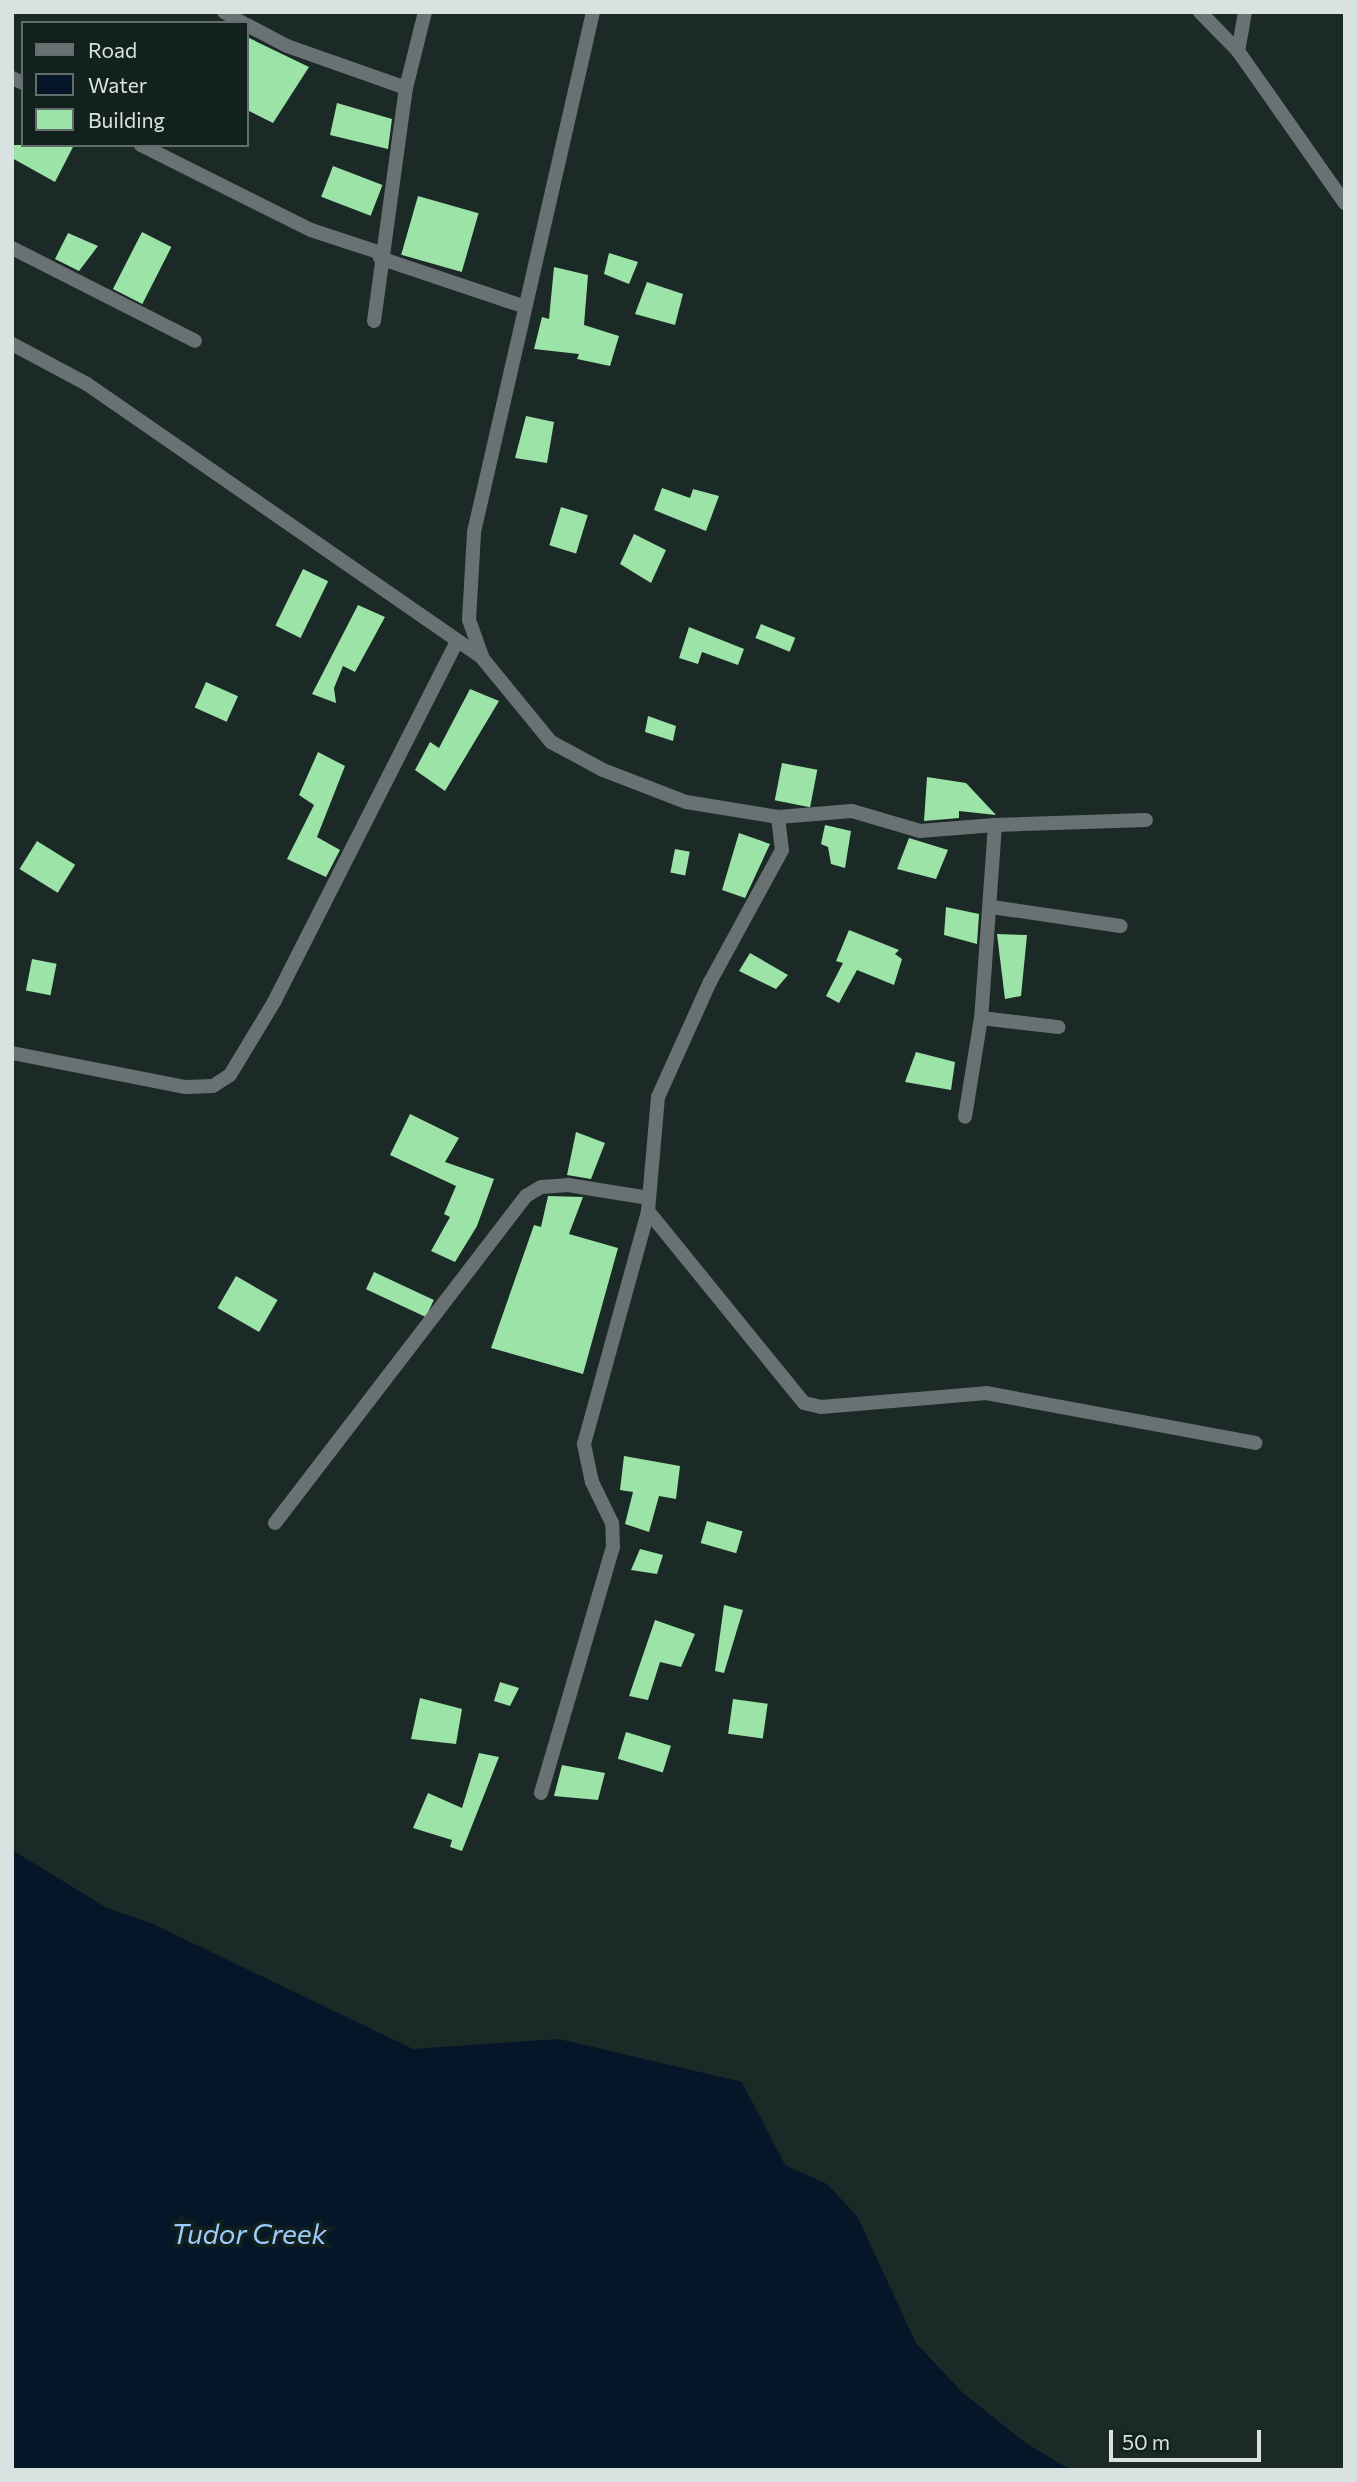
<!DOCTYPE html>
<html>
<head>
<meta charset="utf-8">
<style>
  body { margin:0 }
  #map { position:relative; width:1357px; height:2482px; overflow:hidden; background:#1b2a27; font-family:Commissioner,sans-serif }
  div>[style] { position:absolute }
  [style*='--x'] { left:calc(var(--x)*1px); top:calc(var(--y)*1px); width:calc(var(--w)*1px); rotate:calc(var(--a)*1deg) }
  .water>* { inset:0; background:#041628 }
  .building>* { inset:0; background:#9ce3a7; transform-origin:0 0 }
  .minor>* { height:14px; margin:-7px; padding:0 7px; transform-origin:7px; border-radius:7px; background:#6a7173 }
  span { translate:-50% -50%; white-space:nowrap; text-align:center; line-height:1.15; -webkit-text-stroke:7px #12201e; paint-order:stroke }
  .water-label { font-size:28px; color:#9dccfc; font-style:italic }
  .frame { position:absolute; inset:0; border:14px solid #d8e2e0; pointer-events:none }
  .legend { position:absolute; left:21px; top:21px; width:228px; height:126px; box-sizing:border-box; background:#12201e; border:2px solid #616e6c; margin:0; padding:9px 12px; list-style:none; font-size:21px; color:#d8e2e0 }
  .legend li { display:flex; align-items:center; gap:14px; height:35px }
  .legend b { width:35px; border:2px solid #616e6c }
  .scale { position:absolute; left:1109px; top:2430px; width:152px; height:32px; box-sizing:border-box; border:4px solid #d8e2e0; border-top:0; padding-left:9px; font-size:21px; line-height:24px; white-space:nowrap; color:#d8e2e0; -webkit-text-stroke:5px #12201e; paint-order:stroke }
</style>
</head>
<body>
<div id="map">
  <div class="water">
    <i style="clip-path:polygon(12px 1850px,107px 1908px,153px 1924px,413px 2049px,559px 2039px,742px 2082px,785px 2165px,827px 2184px,857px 2216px,916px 2343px,963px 2393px,1027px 2444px,1071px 2470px,12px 2470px)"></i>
  </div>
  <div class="building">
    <i style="clip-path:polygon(247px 37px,309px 67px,273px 123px,247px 110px)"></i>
    <i style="clip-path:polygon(337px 103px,392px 119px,388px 149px,330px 135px)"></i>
    <i style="clip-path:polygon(12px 145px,74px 145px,55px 182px,12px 158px)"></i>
    <i style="left:333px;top:166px;width:53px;height:33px;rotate:21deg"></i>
    <i style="left:418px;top:196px;width:63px;height:61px;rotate:16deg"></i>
    <i style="left:142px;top:232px;width:33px;height:64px;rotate:27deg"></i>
    <i style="clip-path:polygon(68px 233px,98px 246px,79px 271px,55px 259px)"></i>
    <i style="clip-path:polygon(609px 253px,638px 262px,629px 284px,604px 274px)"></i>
    <i style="clip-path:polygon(554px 267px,588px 275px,584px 325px,619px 336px,610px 366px,577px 359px,579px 354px,534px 349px,542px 317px,549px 319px)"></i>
    <i style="clip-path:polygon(647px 282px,683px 294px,675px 325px,635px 314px)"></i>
    <i style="clip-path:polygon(526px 416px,554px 422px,547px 463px,515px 458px)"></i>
    <i style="clip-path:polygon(662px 488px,690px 498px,693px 489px,719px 496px,706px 531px,654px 510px)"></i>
    <i style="left:561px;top:507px;width:28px;height:40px;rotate:17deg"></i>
    <i style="clip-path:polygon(634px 534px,666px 550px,651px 583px,620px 564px)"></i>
    <i style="left:303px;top:569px;width:28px;height:63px;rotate:26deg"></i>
    <i style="clip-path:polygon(358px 605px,385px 617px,355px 672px,343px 666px,334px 688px,336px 703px,312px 694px)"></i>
    <i style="left:761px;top:624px;width:37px;height:15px;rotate:22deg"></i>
    <i style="clip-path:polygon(689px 627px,744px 649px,738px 665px,702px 652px,698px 664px,679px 658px)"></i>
    <i style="left:206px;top:682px;width:35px;height:28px;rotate:24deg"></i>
    <i style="clip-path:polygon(470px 689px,499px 701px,445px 791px,415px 770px,430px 742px,439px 748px)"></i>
    <i style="clip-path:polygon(648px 716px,676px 726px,673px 741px,645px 732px)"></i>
    <i style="clip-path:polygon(318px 752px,345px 766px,317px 837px,340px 850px,326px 877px,287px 859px,314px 805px,299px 795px)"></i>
    <i style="left:782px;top:763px;width:36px;height:38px;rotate:11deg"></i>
    <i style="clip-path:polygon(927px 777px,966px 783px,996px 815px,959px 811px,959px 818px,924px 821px)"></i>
    <i style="clip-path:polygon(825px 825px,851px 831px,845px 868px,831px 864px,828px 847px,821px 844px)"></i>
    <i style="clip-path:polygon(739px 833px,770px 844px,745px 898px,722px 890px)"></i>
    <i style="clip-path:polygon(909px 838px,948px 850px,936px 879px,897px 869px)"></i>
    <i style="left:37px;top:841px;width:45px;height:33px;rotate:32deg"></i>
    <i style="left:675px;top:849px;width:15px;height:24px;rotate:11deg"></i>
    <i style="clip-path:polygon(946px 907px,979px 914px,977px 944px,944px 935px)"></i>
    <i style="clip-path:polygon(849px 930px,899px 950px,895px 954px,902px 959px,894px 985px,857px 970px,839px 1003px,826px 996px,843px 963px,836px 961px)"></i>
    <i style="clip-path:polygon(997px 934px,1027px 935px,1021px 996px,1005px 999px)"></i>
    <i style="clip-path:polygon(750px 953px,788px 975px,776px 989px,739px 971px)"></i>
    <i style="left:32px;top:959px;width:25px;height:32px;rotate:11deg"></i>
    <i style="clip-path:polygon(916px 1052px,955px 1062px,951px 1090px,905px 1082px)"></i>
    <i style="clip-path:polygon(410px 1114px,459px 1138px,445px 1162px,494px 1179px,477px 1226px,455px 1262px,431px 1251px,450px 1217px,444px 1214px,456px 1186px,390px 1155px)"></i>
    <i style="clip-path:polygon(576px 1132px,605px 1143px,591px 1179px,567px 1175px)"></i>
    <i style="clip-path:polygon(548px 1196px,583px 1197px,569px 1234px,618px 1248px,583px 1374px,491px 1348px,534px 1225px,541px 1227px)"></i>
    <i style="left:374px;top:1272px;width:66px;height:19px;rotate:25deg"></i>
    <i style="left:236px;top:1276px;width:48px;height:37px;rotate:30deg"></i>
    <i style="clip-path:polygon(624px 1456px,680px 1466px,676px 1499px,659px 1496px,649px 1532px,625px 1524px,633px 1492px,620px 1490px)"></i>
    <i style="left:707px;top:1521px;width:37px;height:23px;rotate:16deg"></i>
    <i style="clip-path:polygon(640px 1549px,663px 1555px,657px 1574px,631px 1570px)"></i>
    <i style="clip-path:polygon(724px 1605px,743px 1610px,724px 1673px,715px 1671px)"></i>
    <i style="clip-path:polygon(655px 1620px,695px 1634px,681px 1667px,660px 1662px,648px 1700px,629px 1696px)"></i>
    <i style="clip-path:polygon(500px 1682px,519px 1688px,510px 1706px,494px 1701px)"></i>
    <i style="clip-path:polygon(420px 1698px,462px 1709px,456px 1744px,411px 1739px)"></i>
    <i style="left:733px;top:1699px;width:35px;height:35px;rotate:8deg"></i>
    <i style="left:626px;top:1732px;width:47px;height:28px;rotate:17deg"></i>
    <i style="clip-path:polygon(479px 1753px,499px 1757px,462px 1851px,450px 1847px,452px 1840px,413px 1828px,428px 1793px,462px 1808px)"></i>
    <i style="clip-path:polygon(562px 1765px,605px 1773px,598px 1800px,554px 1796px)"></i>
  </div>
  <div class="minor">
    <i style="--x:224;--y:12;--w:22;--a:30"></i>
    <i style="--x:1200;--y:12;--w:54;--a:45.7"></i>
    <i style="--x:1245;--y:12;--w:40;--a:100"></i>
    <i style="--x:1238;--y:51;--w:186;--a:54.9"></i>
    <i style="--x:247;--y:25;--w:45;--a:27.7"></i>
    <i style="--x:287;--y:46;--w:126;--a:19.4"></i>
    <i style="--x:12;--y:78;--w:12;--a:24"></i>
    <i style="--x:141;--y:145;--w:190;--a:26.6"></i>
    <i style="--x:311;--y:230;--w:74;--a:18.2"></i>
    <i style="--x:12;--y:248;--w:205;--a:26.9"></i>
    <i style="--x:380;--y:258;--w:151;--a:18.6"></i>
    <i style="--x:374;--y:321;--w:235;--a:-82.2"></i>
    <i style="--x:406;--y:88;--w:78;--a:-76"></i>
    <i style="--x:12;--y:344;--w:85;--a:28.1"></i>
    <i style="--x:87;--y:384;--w:481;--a:34.7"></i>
    <i style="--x:778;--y:817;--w:74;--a:-4.6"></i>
    <i style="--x:852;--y:811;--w:71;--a:16.4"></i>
    <i style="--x:920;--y:831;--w:75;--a:-4.6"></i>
    <i style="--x:995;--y:825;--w:194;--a:94.1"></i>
    <i style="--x:981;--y:1018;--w:100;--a:99.2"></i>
    <i style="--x:995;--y:825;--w:151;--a:-1.9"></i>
    <i style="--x:992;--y:907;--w:130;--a:8.4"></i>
    <i style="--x:981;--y:1018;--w:78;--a:6.7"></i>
    <i style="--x:12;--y:1053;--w:177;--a:11.1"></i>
    <i style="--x:186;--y:1087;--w:27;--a:-2"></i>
    <i style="--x:213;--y:1086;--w:20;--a:-33"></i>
    <i style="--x:230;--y:1075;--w:85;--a:-58.9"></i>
    <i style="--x:274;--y:1002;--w:405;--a:-63.1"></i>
    <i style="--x:648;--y:1211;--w:247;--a:50.9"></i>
    <i style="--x:804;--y:1403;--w:17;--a:13"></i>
    <i style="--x:821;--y:1407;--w:166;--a:-4.8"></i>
    <i style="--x:986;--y:1393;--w:274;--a:10.5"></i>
    <i style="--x:275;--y:1523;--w:412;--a:-52.5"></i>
    <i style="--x:526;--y:1196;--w:17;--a:-31"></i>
    <i style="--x:541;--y:1187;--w:27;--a:-4"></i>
    <i style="--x:568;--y:1185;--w:82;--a:9.1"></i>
    <i style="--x:541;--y:1793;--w:256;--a:-73.7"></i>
    <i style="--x:613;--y:1547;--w:24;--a:-92"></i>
    <i style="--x:612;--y:1523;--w:46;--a:-116"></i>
    <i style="--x:592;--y:1482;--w:39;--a:-102"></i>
    <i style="--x:584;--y:1444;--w:242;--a:-74.6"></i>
    <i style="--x:648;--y:1211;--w:114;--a:-85"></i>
    <i style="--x:658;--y:1097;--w:126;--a:-65.7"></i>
    <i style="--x:710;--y:982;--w:150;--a:-61.4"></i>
    <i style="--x:782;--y:850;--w:33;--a:-97"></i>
    <i style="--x:778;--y:817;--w:93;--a:-170.7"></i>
    <i style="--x:686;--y:802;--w:89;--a:-158.9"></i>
    <i style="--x:603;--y:770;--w:59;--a:-151.7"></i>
    <i style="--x:551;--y:742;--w:107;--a:-129.3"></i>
    <i style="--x:483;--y:659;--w:41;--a:-109.7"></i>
    <i style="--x:469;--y:620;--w:88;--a:-86.7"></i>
    <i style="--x:474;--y:532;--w:533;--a:-77.11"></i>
  </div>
  <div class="water-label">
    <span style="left:249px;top:2233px">Tudor Creek</span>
  </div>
  <div class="frame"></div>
  <ul class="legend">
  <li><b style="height:9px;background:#6a7173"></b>Road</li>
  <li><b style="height:19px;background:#041628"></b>Water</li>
  <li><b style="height:19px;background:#9ce3a7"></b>Building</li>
  </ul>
  <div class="scale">50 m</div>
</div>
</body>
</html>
